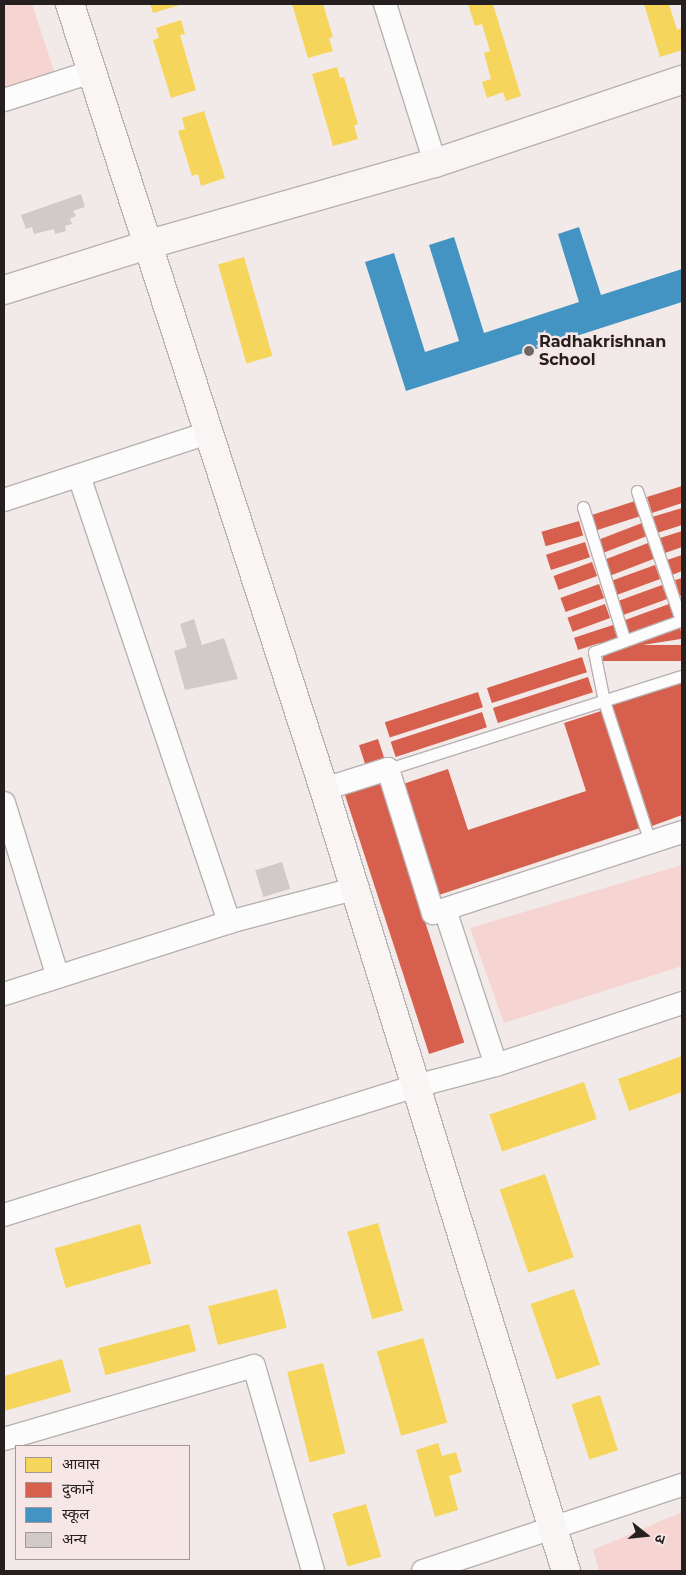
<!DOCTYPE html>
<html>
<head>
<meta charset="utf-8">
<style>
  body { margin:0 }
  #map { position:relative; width:686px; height:1575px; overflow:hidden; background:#f2eae9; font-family:Montserrat,"Noto Sans Devanagari",sans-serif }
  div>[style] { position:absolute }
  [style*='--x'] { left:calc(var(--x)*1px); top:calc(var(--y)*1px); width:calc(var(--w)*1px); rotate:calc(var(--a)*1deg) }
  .green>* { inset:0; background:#f6d4d1 }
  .homes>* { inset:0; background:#f6d55c; transform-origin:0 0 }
  .shops>* { inset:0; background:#d6604d; transform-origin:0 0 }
  .schools>* { inset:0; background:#4393c3 }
  .building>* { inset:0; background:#d0cac9; transform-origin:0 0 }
  .roads { filter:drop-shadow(1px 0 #b8b1b1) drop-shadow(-1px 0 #b8b1b1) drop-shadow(0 1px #b8b1b1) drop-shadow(0 -1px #b8b1b1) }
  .lane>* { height:11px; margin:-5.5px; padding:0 5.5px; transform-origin:5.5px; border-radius:5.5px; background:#fdfcfc }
  .street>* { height:22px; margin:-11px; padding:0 11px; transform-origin:11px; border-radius:11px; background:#fdfcfc }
  .secondary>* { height:28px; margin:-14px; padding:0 14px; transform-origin:14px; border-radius:14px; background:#faf5f5 }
  .dots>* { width:14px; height:14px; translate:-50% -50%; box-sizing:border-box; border:2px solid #f6e6e5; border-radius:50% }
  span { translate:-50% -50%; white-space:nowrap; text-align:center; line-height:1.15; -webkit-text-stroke:5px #f6e6e5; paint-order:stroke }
  .poi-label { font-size:16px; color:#25201f; font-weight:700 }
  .left { translate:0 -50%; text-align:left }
  .frame { position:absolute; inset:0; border:5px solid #25201f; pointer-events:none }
  .legend { position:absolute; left:15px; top:1445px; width:175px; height:115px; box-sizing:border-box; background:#f6e6e5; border:1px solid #a29796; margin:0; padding:6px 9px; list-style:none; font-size:15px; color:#25201f }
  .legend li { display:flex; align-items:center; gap:10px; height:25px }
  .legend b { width:25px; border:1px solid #a29796 }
  .north { position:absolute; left:621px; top:1510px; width:50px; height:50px; -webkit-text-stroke:4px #f6e6e5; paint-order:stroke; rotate:106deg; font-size:14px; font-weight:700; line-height:20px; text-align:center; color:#25201f }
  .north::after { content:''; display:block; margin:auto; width:18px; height:22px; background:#25201f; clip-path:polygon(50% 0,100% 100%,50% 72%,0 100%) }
</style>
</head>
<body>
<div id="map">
  <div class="green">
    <i style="clip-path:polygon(4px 4px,32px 4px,55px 74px,4px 89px)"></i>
    <i style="clip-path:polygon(682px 865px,682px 966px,504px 1023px,470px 928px)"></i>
    <i style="clip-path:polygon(682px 1512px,682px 1571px,599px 1571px,593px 1550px)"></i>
  </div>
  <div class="homes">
    <i style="clip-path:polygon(150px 4px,183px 4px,153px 13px)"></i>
    <i style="clip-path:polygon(292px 4px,323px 4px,333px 37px,329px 38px,333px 51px,308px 58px)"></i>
    <i style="clip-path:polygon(468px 4px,493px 4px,521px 96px,506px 101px,503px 92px,487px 98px,482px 82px,491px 79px,484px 53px,490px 51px,482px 24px,475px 26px)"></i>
    <i style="clip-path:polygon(644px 4px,669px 4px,677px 30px,682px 28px,682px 50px,660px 57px)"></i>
    <i style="clip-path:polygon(181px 20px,185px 34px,180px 35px,196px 90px,171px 98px,153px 40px,159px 38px,156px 28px)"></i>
    <i style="clip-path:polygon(337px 67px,340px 78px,344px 77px,358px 124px,354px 126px,358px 139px,333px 146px,312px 74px)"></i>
    <i style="clip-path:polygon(204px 111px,225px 178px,201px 186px,198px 174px,192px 176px,178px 131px,185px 129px,182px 118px)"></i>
    <i style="left:244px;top:257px;width:103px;height:27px;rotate:74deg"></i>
    <i style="clip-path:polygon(682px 1056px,682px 1092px,629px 1111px,618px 1079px)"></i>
    <i style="left:584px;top:1082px;width:39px;height:100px;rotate:71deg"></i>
    <i style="left:545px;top:1174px;width:88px;height:48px;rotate:71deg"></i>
    <i style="left:378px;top:1223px;width:91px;height:32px;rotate:74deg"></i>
    <i style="left:140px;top:1224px;width:41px;height:89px;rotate:74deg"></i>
    <i style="left:277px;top:1289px;width:40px;height:71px;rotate:76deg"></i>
    <i style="left:574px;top:1289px;width:80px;height:46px;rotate:71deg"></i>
    <i style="left:189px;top:1324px;width:28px;height:94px;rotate:75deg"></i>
    <i style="left:423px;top:1338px;width:88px;height:48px;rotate:74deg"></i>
    <i style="clip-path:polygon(62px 1359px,71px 1392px,4px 1411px,4px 1376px)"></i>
    <i style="left:323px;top:1363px;width:93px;height:37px;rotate:76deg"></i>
    <i style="left:600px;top:1395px;width:58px;height:30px;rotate:72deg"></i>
    <i style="clip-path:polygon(438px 1443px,442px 1456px,456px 1452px,462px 1472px,449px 1476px,458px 1510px,435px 1517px,416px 1450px)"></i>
    <i style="left:366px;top:1504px;width:55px;height:35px;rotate:74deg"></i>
  </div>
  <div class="shops">
    <i style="clip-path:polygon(682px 486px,682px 503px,652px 513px,647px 497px)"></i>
    <i style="left:635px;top:501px;width:16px;height:48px;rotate:72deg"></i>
    <i style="clip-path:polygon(682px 508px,682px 525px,657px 533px,652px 517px)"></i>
    <i style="left:579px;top:521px;width:15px;height:39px;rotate:74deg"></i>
    <i style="left:642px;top:523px;width:14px;height:48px;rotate:69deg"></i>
    <i style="clip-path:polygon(682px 531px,682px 547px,665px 553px,660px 538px)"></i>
    <i style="left:585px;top:542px;width:16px;height:41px;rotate:72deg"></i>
    <i style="left:648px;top:543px;width:17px;height:48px;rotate:69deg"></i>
    <i style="clip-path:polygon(682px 555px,682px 571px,672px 575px,667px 560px)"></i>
    <i style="left:592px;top:562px;width:15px;height:41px;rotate:70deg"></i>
    <i style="left:655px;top:565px;width:15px;height:47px;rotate:70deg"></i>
    <i style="clip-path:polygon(682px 578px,682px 595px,680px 596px,675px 580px)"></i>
    <i style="left:599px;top:584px;width:15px;height:41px;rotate:70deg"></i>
    <i style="left:662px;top:585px;width:15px;height:46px;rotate:70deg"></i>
    <i style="left:605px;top:604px;width:15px;height:40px;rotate:70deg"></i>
    <i style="left:669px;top:604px;width:15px;height:48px;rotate:70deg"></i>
    <i style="left:613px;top:625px;width:13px;height:41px;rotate:72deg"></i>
    <i style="left:680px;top:626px;width:13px;height:83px;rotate:81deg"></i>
    <i style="left:682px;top:645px;width:16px;height:79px;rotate:90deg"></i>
    <i style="left:582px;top:657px;width:16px;height:100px;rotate:72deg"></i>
    <i style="left:588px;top:677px;width:16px;height:100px;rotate:72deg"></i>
    <i style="clip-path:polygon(682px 680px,682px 815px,652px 826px,612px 704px)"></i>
    <i style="left:478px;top:692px;width:16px;height:98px;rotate:72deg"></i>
    <i style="clip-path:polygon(601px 711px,640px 828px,433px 897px,397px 786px,448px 769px,468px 830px,586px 791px,564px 723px)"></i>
    <i style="left:482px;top:712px;width:16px;height:96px;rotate:72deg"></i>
    <i style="left:378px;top:739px;width:20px;height:20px;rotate:72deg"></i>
    <i style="left:379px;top:780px;width:276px;height:37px;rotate:72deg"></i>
  </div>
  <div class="schools">
    <i style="clip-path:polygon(579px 227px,601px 295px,682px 269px,682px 302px,406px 391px,365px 262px,394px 253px,425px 352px,459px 341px,429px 245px,454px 237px,484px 333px,579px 302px,558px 234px)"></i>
  </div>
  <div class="building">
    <i style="clip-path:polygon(81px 194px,85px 207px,73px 211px,76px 216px,70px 219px,72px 224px,65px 226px,66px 231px,55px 234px,54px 229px,34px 234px,32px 227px,26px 229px,21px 215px)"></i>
    <i style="clip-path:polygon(194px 619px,202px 645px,224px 638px,238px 679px,185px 690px,174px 651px,187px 647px,180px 624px)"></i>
    <i style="left:282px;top:862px;width:28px;height:28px;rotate:73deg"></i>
  </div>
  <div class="roads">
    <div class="lane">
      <i style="--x:637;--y:491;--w:136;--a:71.2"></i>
      <i style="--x:583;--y:507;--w:138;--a:72.7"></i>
      <i style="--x:388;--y:769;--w:308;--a:-17.6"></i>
      <i style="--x:650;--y:842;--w:148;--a:-108.1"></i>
      <i style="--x:604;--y:701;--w:50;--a:-101.5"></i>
      <i style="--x:594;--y:652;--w:94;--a:-20"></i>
    </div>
    <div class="street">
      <i style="--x:385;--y:4;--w:167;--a:72.5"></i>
      <i style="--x:4;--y:100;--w:91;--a:-17.8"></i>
      <i style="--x:79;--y:476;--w:471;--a:71.4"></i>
      <i style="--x:4;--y:500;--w:215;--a:-18.2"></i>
      <i style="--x:324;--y:789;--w:67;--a:-17.4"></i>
      <i style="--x:388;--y:769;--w:151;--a:72.6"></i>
      <i style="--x:433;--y:913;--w:262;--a:-18"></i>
      <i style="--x:4;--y:803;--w:182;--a:72.8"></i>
      <i style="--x:445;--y:910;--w:163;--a:71.8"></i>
      <i style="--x:4;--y:994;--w:236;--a:-17.7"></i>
      <i style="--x:229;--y:922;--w:129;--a:-14.8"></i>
      <i style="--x:4;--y:1215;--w:432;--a:-17.4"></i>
      <i style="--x:416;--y:1086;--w:83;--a:-14.7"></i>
      <i style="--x:496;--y:1065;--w:196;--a:-18.4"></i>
      <i style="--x:4;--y:1439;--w:260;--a:-16.3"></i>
      <i style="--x:254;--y:1366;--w:213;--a:73.9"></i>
      <i style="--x:423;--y:1571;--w:273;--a:-18.4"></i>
    </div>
    <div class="secondary">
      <i style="--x:70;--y:4;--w:825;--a:72.07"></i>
      <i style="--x:324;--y:789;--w:819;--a:72.8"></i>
      <i style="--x:4;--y:290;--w:153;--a:-17.5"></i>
      <i style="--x:150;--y:244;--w:296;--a:-15.9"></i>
      <i style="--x:435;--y:163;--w:261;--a:-18.6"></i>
    </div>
  </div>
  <div class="dots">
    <i style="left:529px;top:351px;background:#6d6766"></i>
  </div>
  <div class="poi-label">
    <span class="left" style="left:539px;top:351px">Radhakrishnan<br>School</span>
  </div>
  <div class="frame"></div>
  <ul class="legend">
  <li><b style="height:14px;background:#f6d55c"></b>आवास</li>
  <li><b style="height:14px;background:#d6604d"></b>दुकानें</li>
  <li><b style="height:14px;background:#4393c3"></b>स्कूल</li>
  <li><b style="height:14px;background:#d0cac9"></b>अन्य</li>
  </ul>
  <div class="north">उ</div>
</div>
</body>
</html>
